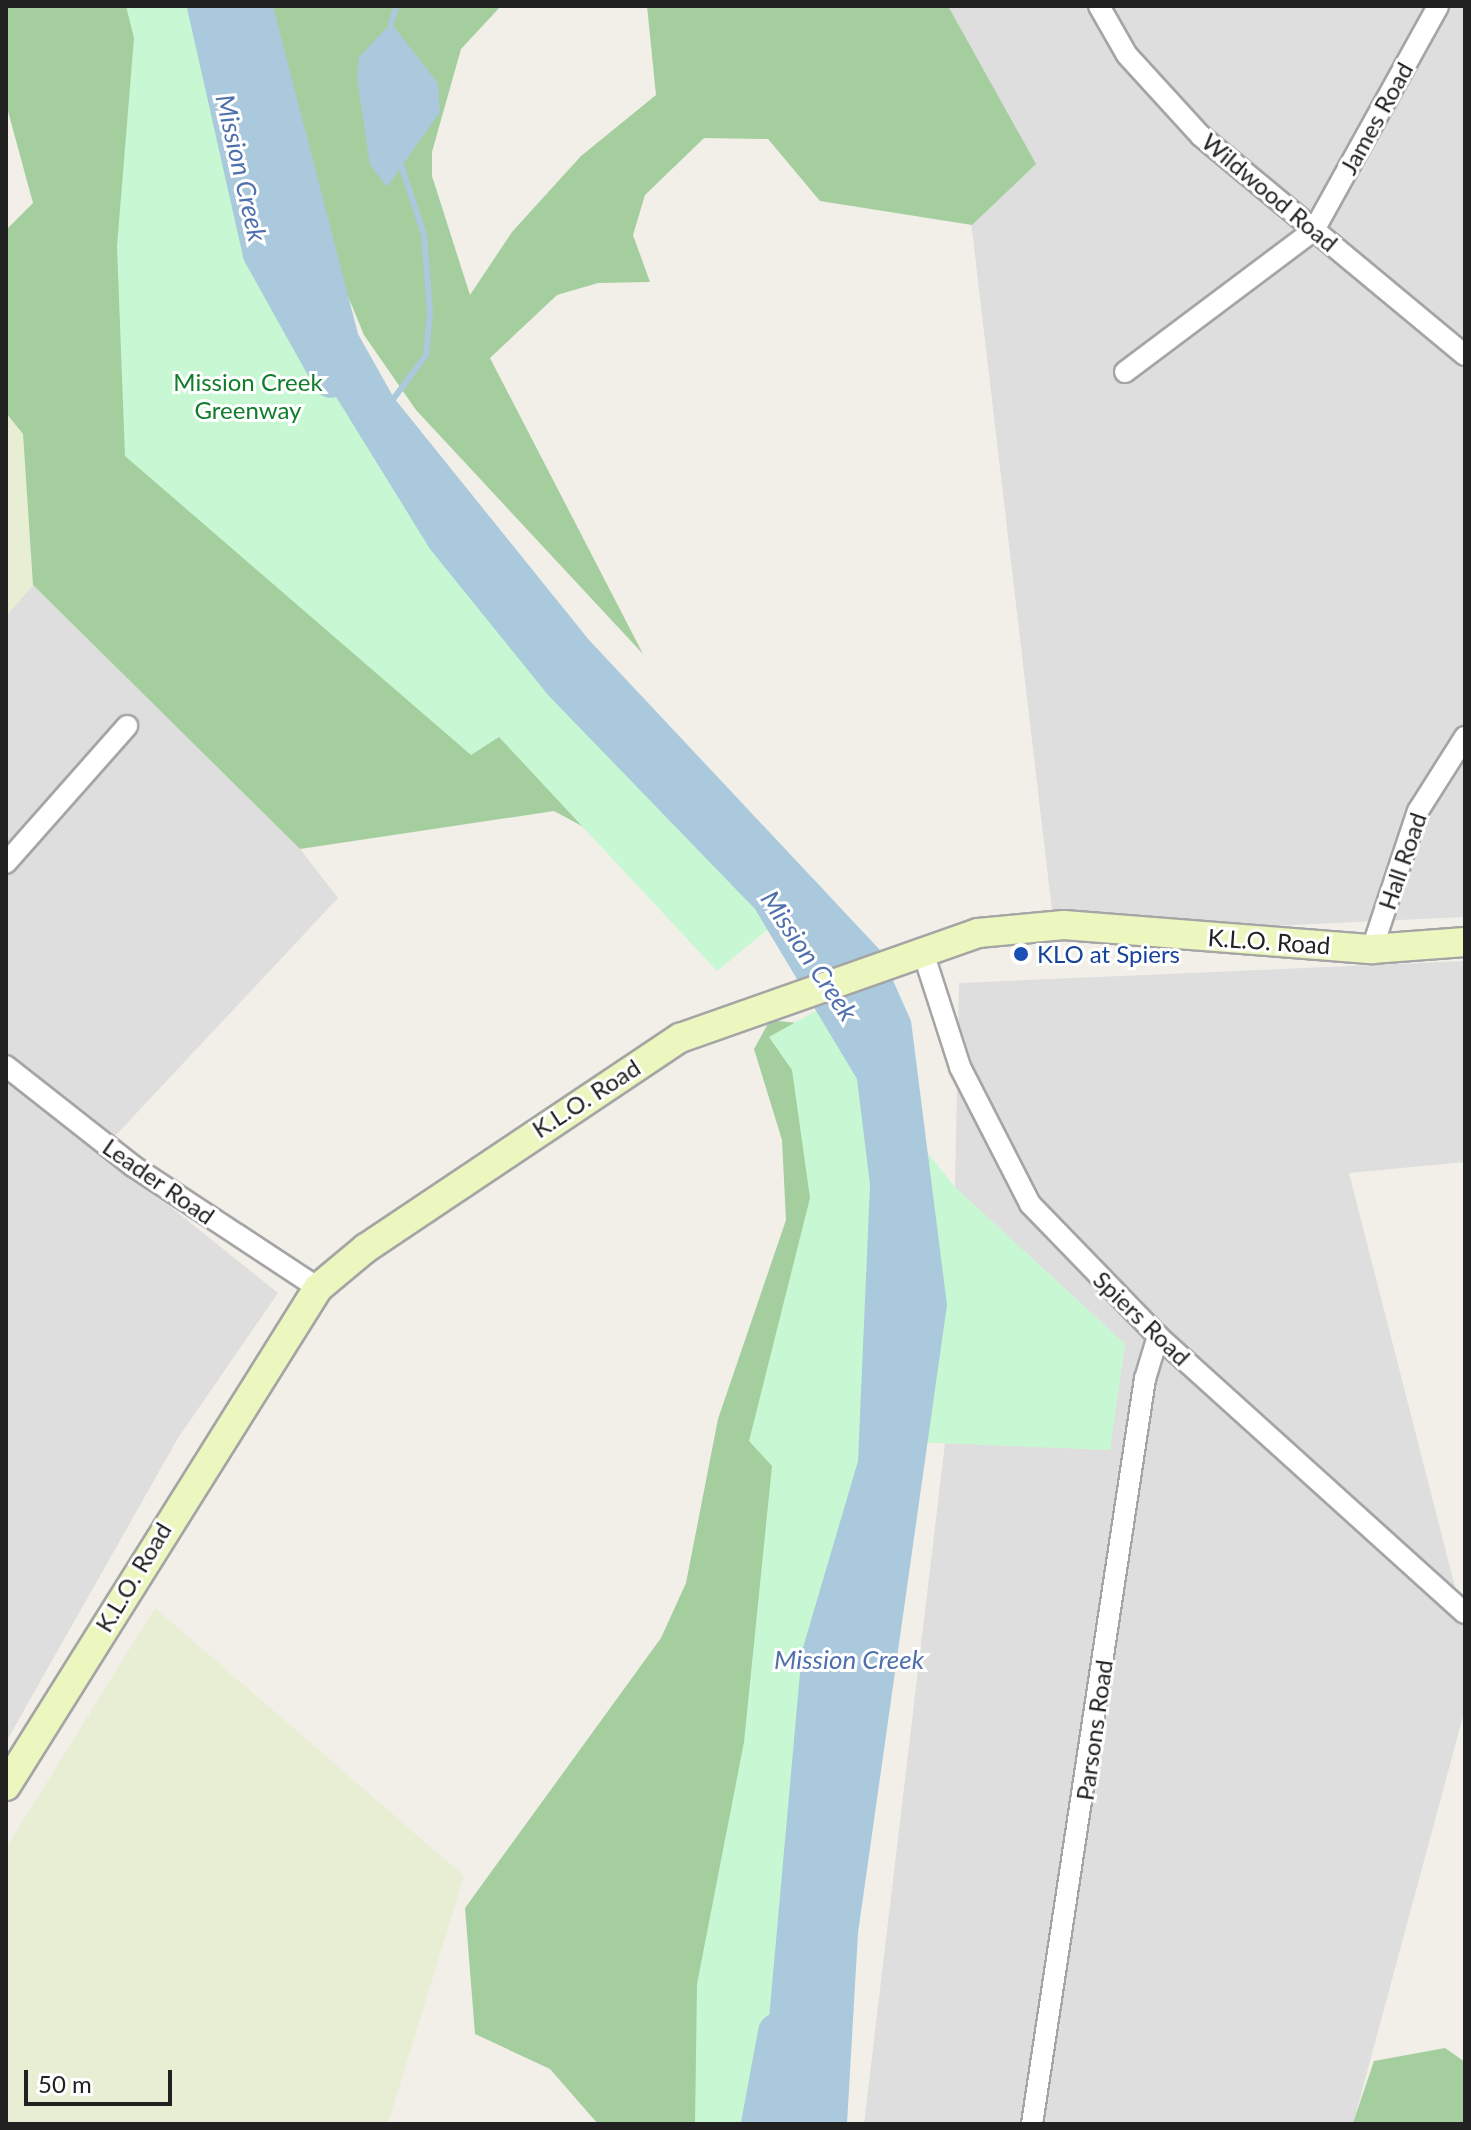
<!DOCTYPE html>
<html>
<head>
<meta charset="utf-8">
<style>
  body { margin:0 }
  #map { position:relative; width:1471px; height:2130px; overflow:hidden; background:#f1efe8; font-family:Lato,sans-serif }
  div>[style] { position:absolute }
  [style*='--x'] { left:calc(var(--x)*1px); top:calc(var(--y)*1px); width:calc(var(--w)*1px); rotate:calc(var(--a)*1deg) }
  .residential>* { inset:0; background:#dfdede }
  .farmland>* { inset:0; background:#e8eed4 }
  .forest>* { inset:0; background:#a5ce9f }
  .park>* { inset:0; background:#c8f8d3 }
  .water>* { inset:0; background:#aac9dc }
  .stream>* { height:6px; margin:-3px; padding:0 3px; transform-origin:3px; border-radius:3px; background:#aac9dc }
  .river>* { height:36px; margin:-18px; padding:0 18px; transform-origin:18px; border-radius:18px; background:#aac9dc }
  .roads { filter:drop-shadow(2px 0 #a5a5a5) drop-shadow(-2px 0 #a5a5a5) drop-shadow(0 2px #a5a5a5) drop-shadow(0 -2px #a5a5a5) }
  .minor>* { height:20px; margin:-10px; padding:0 10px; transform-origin:10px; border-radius:10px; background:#fff }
  .secondary>* { height:28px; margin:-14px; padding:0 14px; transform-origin:14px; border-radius:14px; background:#ecf7bf }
  .dots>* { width:22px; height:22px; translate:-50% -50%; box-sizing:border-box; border:4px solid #fff; border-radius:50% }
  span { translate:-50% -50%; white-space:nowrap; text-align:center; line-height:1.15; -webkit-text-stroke:6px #fff; paint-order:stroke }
  .street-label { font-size:24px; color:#212121 }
  .park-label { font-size:24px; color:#117d2b }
  .transit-label { font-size:24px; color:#164399 }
  .left { translate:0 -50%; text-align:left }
  .water-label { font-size:26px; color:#5070ad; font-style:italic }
  .frame { position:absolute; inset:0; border:8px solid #212121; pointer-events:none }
  .scale { position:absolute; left:24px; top:2070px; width:148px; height:36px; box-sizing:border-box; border:4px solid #212121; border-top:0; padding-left:10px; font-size:24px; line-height:28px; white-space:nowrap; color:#212121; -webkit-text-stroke:6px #fff; paint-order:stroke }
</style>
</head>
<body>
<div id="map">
  <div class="residential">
    <i style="clip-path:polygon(870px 6px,1465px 6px,1465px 917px,1055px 936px,964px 162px)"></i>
    <i style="clip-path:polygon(33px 585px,300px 849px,338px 898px,101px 1151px,278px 1293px,178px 1438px,6px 1742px,6px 616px)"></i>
    <i style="clip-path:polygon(1465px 961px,1465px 1162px,1349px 1173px,1465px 1626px,1465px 1709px,1353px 2124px,864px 2124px,945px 1443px,1109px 1449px,1125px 1344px,955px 1188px,959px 983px)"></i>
  </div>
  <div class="farmland">
    <i style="clip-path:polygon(6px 413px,23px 434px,33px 585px,6px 616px)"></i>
    <i style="clip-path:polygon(155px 1608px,464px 1876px,388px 2124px,6px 2124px,6px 1848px)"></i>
  </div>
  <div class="forest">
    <i style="clip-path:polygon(6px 6px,198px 6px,602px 837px,554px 811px,300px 849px,33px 585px,23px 434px,6px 413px,6px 230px,33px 203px,6px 104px)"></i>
    <i style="clip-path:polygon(261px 6px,501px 6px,461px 49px,432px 152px,432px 176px,470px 295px,512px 232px,581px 156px,656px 95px,647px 6px,948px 6px,1036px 164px,972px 225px,820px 201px,768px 139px,704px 138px,645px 195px,633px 235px,650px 282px,598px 283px,557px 295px,490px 358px,643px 654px,416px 410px,364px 335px,328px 248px)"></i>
    <i style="clip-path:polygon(770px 1020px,797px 1023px,839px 1057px,735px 2124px,598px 2124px,550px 2069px,475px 2034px,465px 1908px,661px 1638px,686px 1583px,718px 1419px,786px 1220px,782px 1140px,754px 1049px)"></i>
    <i style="clip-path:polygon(1445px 2048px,1465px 2062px,1465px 2124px,1353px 2123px,1374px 2061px)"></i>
  </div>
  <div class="park">
    <i style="clip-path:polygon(126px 6px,249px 6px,286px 159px,392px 418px,684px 753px,821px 886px,717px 971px,499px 737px,471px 755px,125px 456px,117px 246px,134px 38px)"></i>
    <i style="clip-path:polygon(857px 988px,926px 1151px,956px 1188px,1125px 1344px,1110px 1450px,887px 1441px,824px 2124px,695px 2124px,697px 1984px,744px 1742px,772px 1466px,749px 1441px,810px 1198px,792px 1070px,769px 1037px)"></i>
  </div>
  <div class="water">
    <i style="clip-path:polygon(212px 6px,273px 6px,358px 334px,394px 398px,589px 640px,879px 949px,911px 1021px,947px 1305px,858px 1933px,847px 2124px,769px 2124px,766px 2052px,802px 1651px,858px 1461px,870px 1185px,857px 1079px,755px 909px,548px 695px,430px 549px,317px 366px,244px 161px)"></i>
    <i style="clip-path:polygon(391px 23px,438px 83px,440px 112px,387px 187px,370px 165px,357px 78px,359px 57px)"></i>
  </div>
  <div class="stream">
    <i style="--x:391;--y:23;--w:18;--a:-71"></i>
    <i style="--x:394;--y:398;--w:54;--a:-53.3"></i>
    <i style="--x:426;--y:355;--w:42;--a:-84.6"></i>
    <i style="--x:430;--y:313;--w:78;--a:-94.4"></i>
    <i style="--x:424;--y:235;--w:71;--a:-108.2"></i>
  </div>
  <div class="river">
    <i style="--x:205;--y:6;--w:254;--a:77.3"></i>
    <i style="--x:261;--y:254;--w:144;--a:60.9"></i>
    <i style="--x:759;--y:2124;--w:94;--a:-79.5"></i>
  </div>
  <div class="roads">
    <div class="minor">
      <i style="--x:1099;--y:6;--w:56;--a:60.3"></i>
      <i style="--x:1127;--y:55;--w:110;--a:47.6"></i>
      <i style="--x:1201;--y:136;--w:343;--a:39.7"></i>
      <i style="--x:1125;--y:372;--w:236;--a:-36.9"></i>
      <i style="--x:1314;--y:230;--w:256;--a:-61"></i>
      <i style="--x:6;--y:863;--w:183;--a:-48.5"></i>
      <i style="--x:922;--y:949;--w:124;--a:72.1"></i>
      <i style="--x:960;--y:1067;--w:154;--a:62.9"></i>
      <i style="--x:1030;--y:1204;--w:184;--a:45.9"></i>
      <i style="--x:1158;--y:1336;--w:413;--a:42.1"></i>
      <i style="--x:1372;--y:949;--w:145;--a:-71.6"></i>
      <i style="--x:1418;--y:811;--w:88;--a:-57.6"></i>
      <i style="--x:6;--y:1066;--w:162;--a:38.2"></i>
      <i style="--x:133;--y:1166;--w:222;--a:33.4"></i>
      <i style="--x:1032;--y:2124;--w:754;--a:-81.38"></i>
      <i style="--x:1145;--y:1379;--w:45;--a:-73.2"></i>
    </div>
    <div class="secondary">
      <i style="--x:6;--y:1786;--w:588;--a:-57.93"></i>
      <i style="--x:318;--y:1288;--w:62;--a:-39.8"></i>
      <i style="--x:366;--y:1248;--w:378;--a:-33.8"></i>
      <i style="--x:680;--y:1038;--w:316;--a:-19.4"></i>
      <i style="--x:978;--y:933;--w:86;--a:-5.3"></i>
      <i style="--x:1064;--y:925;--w:309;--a:4.5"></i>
      <i style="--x:1372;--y:949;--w:93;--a:-4.3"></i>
    </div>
  </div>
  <div class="dots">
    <i style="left:1021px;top:954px;background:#1a4fb4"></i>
  </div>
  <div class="street-label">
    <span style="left:1376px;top:118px;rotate:-61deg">James Road</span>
    <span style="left:1270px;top:192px;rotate:40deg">Wildwood Road</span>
    <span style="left:1402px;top:861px;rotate:-71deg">Hall Road</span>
    <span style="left:1269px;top:941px;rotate:4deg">K.L.O. Road</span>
    <span style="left:586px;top:1098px;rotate:-33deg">K.L.O. Road</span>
    <span style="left:159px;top:1181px;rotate:35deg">Leader Road</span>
    <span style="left:1142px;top:1318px;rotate:44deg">Spiers Road</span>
    <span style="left:133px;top:1577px;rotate:-59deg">K.L.O. Road</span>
    <span style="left:1094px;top:1730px;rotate:-82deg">Parsons Road</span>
  </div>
  <div class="park-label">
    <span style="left:248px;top:396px">Mission Creek<br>Greenway</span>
  </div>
  <div class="transit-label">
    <span class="left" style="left:1037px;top:954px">KLO at Spiers</span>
  </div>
  <div class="water-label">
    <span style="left:241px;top:168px;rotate:77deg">Mission Creek</span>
    <span style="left:809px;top:956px;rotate:56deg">Mission Creek</span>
    <span style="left:849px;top:1660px">Mission Creek</span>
  </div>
  <div class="frame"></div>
  <div class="scale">50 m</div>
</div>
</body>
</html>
